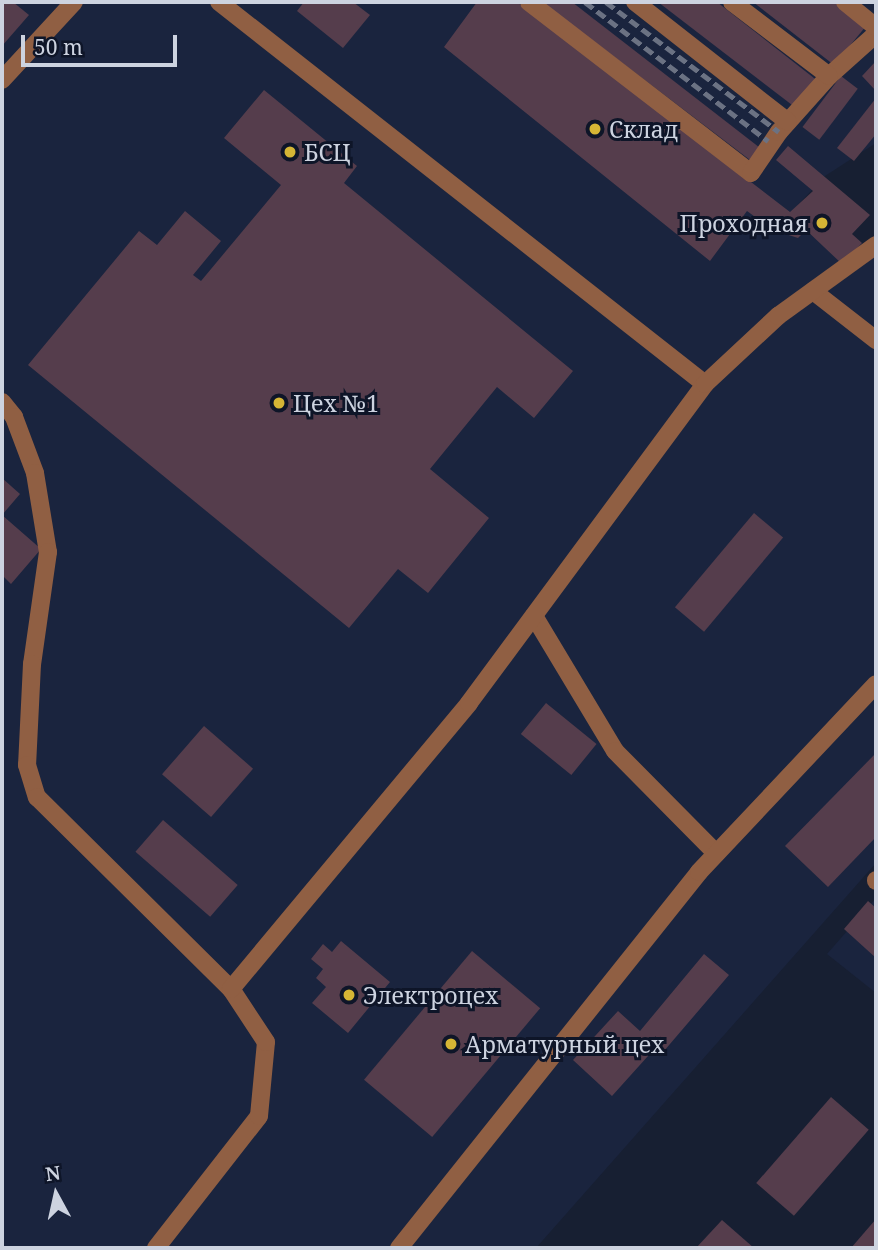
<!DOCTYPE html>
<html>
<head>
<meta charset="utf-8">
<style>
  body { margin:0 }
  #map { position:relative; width:878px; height:1250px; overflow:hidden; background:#171f32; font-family:"Noto Serif",serif }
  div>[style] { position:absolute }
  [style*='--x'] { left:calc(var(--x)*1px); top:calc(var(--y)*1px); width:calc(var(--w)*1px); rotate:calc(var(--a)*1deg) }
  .built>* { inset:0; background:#1a243e }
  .building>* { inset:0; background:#553d4c; transform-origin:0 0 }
  .minor>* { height:18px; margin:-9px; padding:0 9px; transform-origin:9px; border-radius:9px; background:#905f43 }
  .rail>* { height:5px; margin-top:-2.5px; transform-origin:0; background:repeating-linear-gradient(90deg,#6b7283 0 10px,transparent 0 15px) }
  .dots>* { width:19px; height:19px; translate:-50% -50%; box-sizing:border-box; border:4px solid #0e1528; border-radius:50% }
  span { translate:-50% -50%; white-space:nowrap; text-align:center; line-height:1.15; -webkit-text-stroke:6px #0e1528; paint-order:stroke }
  .poi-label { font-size:23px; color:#cdd3e0 }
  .left { translate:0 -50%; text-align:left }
  .right { translate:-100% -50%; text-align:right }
  .frame { position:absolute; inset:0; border:4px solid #cdd3e0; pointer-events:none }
  .north { position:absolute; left:21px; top:1159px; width:70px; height:70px; -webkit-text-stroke:5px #0e1528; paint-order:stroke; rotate:352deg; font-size:19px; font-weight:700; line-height:28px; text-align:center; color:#cdd3e0 }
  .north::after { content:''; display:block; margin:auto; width:24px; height:32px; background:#cdd3e0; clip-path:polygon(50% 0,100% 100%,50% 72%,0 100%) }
  .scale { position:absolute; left:21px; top:35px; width:156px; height:32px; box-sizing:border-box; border:4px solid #cdd3e0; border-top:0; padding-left:9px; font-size:21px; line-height:24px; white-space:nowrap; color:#cdd3e0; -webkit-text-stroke:5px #0e1528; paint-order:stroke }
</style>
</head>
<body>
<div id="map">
  <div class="built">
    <i style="clip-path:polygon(2px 2px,876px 2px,876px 143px,825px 176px,780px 224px,798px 238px,806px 230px,842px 263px,862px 243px,876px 255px,876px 863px,536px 1248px,2px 1248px)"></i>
    <i style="clip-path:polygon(876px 898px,876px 993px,827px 954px)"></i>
  </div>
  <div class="building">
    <i style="clip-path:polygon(2px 2px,13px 2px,29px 15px,2px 46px)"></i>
    <i style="clip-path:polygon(304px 2px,353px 2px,370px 15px,343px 48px,297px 11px)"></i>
    <i style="clip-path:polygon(477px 2px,517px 2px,790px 212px,813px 191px,776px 160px,788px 146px,870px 215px,852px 234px,862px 243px,842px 264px,806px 230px,798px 238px,773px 230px,747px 211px,710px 261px,444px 47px)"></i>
    <i style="clip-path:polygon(542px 2px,572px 2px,764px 151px,754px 163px)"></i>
    <i style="clip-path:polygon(658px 2px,717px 2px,819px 82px,796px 108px)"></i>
    <i style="clip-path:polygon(753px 2px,848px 2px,871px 20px,834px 65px)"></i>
    <i style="clip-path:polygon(876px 61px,876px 91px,862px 76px)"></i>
    <i style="left:841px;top:76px;width:21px;height:64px;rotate:37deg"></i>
    <i style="clip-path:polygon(264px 90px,357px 166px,344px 183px,573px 371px,534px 418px,497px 387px,430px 469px,489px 518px,428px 593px,398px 569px,349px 628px,28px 365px,139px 231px,157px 245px,185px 211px,221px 241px,193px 275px,201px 281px,281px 185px,224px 138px)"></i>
    <i style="clip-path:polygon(876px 98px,876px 134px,854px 161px,837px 148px)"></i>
    <i style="clip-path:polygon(2px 478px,20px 494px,2px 515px,41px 549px,11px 584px,2px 575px)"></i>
    <i style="left:754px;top:513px;width:38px;height:123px;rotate:40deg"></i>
    <i style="left:546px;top:703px;width:65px;height:40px;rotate:39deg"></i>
    <i style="left:204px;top:726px;width:65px;height:64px;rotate:41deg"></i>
    <i style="clip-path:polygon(876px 753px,876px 837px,828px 887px,785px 846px)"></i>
    <i style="left:163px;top:820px;width:99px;height:42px;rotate:41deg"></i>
    <i style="clip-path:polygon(868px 901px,876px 908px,876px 958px,844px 929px)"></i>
    <i style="clip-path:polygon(341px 941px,390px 982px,348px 1033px,312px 1003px,326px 987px,316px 978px,323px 969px,311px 959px,323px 944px,332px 952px)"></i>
    <i style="left:472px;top:951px;width:89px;height:168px;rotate:40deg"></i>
    <i style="clip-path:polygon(704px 954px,729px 975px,664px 1051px,657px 1046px,612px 1096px,573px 1060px,618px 1011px,640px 1031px)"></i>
    <i style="left:831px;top:1097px;width:50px;height:114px;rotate:41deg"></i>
    <i style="clip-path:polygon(876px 1219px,876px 1248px,851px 1248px)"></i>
    <i style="clip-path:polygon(722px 1220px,754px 1248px,696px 1248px)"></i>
  </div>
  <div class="minor">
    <i style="--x:219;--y:2;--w:618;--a:38.17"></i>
    <i style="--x:529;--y:2;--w:280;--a:37.6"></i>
    <i style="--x:751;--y:173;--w:50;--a:-55.7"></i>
    <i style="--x:779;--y:132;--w:75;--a:-48.2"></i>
    <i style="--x:829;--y:76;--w:63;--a:-41.8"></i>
    <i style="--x:635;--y:2;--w:194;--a:38.1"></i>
    <i style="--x:732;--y:2;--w:122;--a:37.3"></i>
    <i style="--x:845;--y:2;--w:40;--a:39"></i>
    <i style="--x:2;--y:80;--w:106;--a:-47.3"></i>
    <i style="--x:813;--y:291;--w:80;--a:37.9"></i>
    <i style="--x:2;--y:402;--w:19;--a:51"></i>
    <i style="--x:14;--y:417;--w:60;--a:69.4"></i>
    <i style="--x:35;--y:473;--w:80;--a:80.7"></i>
    <i style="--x:48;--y:552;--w:113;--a:98.1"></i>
    <i style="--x:32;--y:664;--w:101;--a:92.8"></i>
    <i style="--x:27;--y:765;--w:34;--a:73"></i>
    <i style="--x:37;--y:797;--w:273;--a:44.7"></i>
    <i style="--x:534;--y:616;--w:157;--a:59"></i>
    <i style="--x:615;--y:751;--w:144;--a:45.3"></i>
    <i style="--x:876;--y:880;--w:1;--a:90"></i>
    <i style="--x:156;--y:1248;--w:167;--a:-52"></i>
    <i style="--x:259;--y:1116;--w:74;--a:-84.6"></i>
    <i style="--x:266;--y:1042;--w:64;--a:-123.4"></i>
    <i style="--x:231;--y:989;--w:372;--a:-50.2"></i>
    <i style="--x:469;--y:703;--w:397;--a:-53.5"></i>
    <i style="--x:705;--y:384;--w:100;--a:-43"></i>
    <i style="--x:778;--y:316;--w:121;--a:-35.9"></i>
    <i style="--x:399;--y:1248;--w:481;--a:-51.4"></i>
    <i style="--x:699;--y:872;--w:258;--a:-46.7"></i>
  </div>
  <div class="rail">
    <i style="--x:585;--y:2;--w:230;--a:37.2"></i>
    <i style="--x:606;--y:2;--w:216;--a:36.9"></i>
  </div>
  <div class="dots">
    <i style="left:595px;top:129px;background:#d5b535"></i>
    <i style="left:290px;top:152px;background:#d5b535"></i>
    <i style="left:822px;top:223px;background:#d5b535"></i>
    <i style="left:279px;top:403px;background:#d5b535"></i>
    <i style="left:349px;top:995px;background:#d5b535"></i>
    <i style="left:451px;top:1044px;background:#d5b535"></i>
  </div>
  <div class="poi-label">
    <span class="left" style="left:609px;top:129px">Склад</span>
    <span class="left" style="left:304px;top:152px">БСЦ</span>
    <span class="right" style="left:808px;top:223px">Проходная</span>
    <span class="left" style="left:293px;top:403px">Цех №1</span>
    <span class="left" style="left:363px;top:995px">Электроцех</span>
    <span class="left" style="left:465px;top:1044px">Арматурный цех</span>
  </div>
  <div class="frame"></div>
  <div class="north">N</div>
  <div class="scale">50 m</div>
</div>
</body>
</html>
